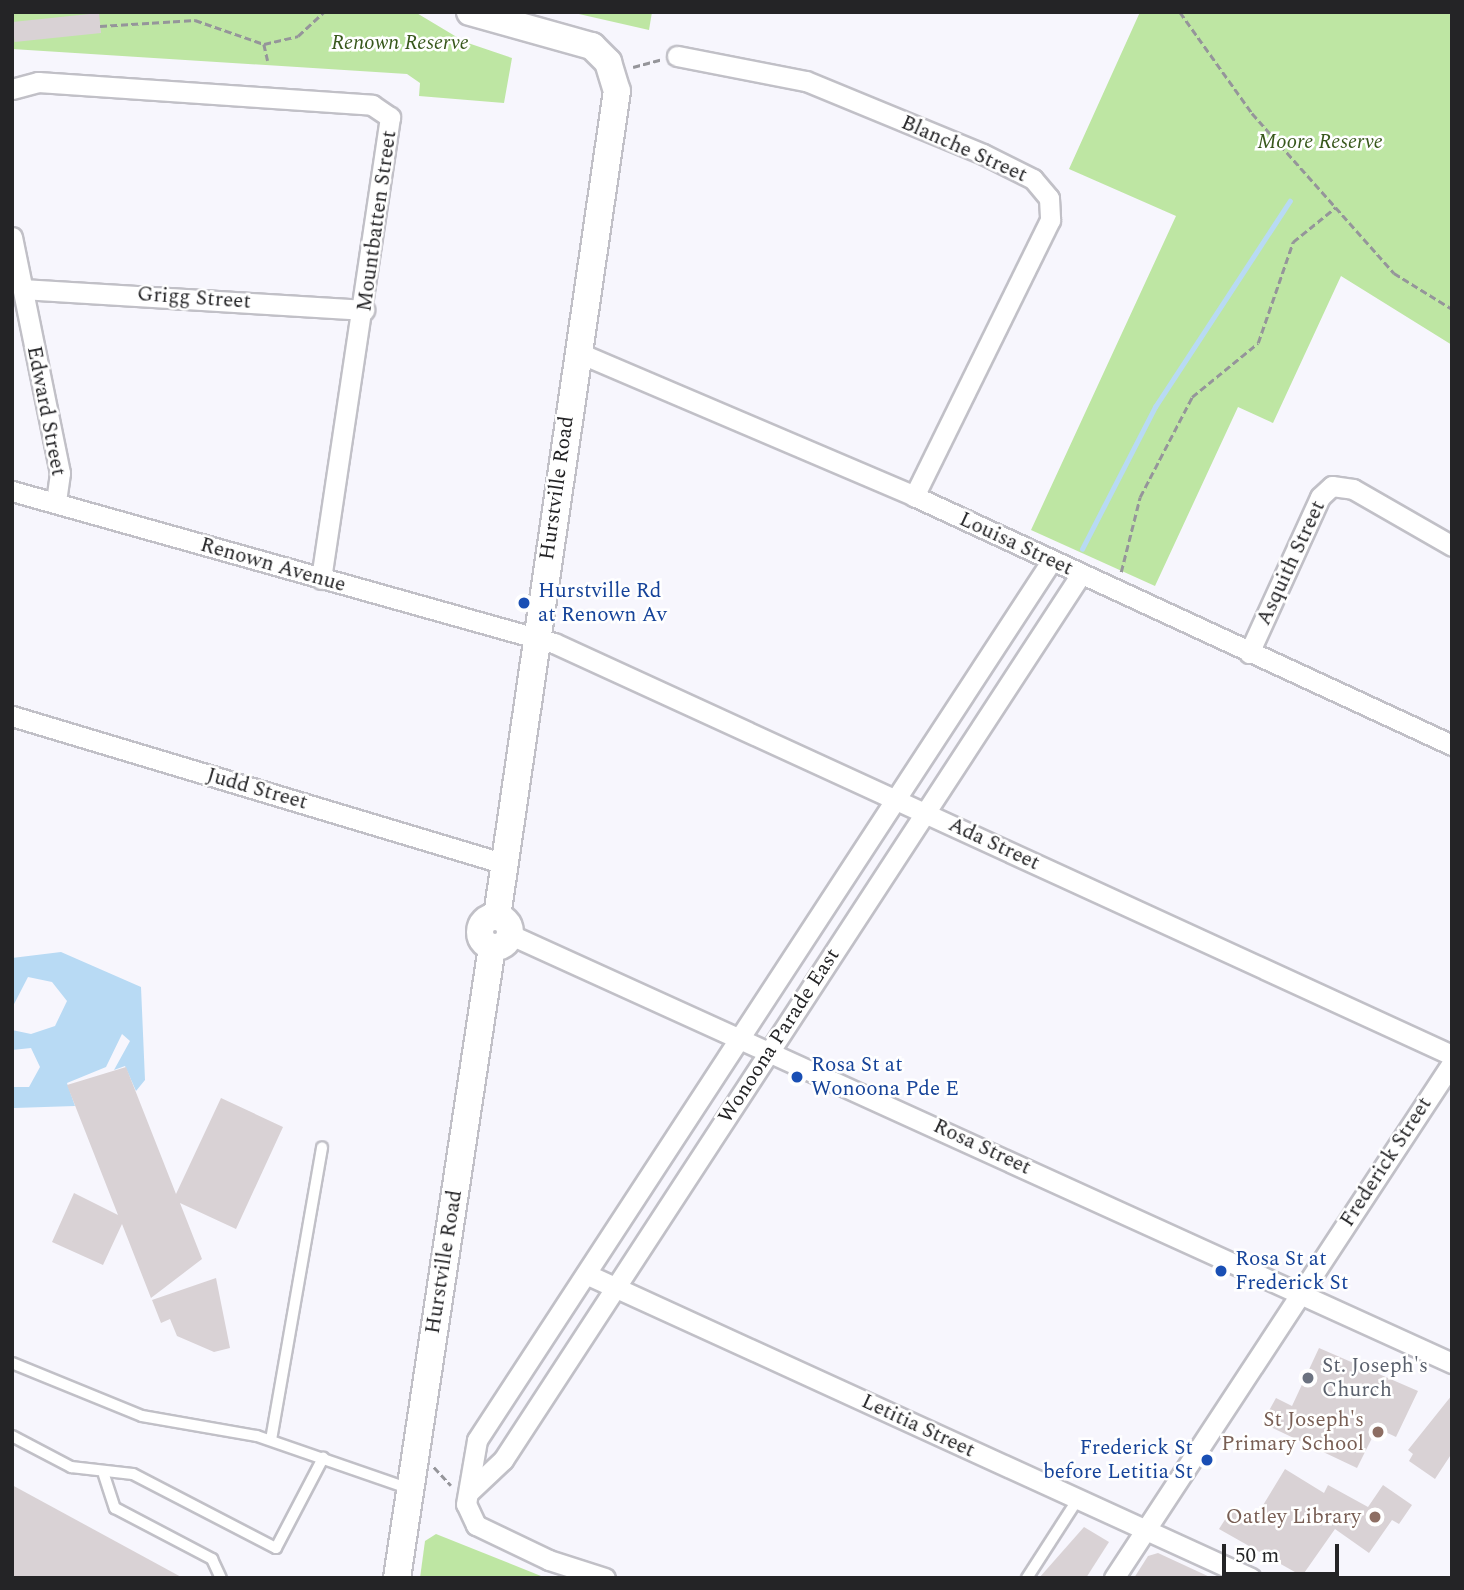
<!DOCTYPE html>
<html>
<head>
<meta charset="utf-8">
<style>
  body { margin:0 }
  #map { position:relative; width:1464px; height:1590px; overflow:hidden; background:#f7f6fd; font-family:Spectral,serif }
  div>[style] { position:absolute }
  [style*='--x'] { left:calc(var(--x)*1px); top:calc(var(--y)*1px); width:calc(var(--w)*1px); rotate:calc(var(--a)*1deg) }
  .green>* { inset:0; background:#bee6a3 }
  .water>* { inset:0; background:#b8daf4 }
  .stream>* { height:4.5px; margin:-2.25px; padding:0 2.25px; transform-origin:2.25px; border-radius:2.25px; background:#b8daf4 }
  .building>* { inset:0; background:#d9d2d5; transform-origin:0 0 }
  .path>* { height:2.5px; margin-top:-1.25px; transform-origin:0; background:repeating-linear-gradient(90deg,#95959a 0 7px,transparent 0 10.5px) }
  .roads { filter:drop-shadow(2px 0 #c1c0c7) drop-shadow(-2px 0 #c1c0c7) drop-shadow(0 2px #c1c0c7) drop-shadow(0 -2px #c1c0c7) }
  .lane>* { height:10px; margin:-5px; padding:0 5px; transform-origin:5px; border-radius:5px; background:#fff }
  .street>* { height:19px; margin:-9.5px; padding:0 9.5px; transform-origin:9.5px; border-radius:9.5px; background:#fff }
  .secondary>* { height:26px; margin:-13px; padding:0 13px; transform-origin:13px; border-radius:13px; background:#fff }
  .secondary>.ring { margin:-13px; padding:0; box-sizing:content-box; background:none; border:26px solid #fff; border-radius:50% }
  .dots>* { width:19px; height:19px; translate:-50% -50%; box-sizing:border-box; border:4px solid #fff; border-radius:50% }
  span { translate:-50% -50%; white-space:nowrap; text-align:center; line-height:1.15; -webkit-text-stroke:5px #fff; paint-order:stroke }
  .park-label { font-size:21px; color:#38581c; font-style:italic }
  .street-label { font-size:21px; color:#242426 }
  .transit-label { font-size:21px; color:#164399 }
  .left { translate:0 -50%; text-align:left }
  .right { translate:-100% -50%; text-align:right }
  .worship-label { font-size:21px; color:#5b616d }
  .education-label { font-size:21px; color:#785e54 }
  .frame { position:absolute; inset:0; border:14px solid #242426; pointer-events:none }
  .scale { position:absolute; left:1222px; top:1544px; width:117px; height:32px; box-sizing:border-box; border:4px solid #242426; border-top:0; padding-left:9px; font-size:21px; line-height:24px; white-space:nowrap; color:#242426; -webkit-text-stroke:5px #fff; paint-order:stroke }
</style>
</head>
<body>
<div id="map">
  <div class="green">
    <i style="clip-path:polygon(12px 12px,415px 12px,465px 42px,512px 58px,504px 103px,419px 96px,420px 83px,407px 74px,12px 49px)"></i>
    <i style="clip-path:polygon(570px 12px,652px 12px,649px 30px)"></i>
    <i style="clip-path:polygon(1140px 12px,1452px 12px,1452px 345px,1341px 276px,1273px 423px,1238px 407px,1155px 586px,1031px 530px,1176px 216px,1069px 169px)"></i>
    <i style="clip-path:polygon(436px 1534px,546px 1578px,420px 1578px,425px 1541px)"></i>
  </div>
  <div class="water">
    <i style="clip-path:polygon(61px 952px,141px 987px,145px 1080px,136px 1091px,125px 1066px,114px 1070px,130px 1041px,122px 1034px,106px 1067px,67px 1083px,75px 1106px,14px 1108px,12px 1087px,29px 1087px,40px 1067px,31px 1048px,12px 1050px,12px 1030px,31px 1034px,55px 1026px,67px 1001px,52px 982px,28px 977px,12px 1008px,12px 958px)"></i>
  </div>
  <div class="stream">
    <i style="--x:1082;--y:549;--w:160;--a:-62.8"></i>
    <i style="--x:1155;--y:407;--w:246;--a:-56.8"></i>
  </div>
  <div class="building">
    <i style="left:99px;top:13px;width:20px;height:87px;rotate:84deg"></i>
    <i style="clip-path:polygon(126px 1067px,176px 1194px,221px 1098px,283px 1127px,236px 1229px,180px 1203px,202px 1259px,151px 1298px,122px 1224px,103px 1265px,52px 1242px,74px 1193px,118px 1215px,67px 1085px)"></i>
    <i style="clip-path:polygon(216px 1278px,230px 1348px,214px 1352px,177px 1336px,170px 1319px,161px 1323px,152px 1300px)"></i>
    <i style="clip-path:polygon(1319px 1348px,1418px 1391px,1396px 1437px,1377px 1428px,1357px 1468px,1262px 1423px,1276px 1398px,1292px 1406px)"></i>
    <i style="clip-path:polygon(1452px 1395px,1452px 1453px,1435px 1479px,1409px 1461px,1413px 1454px,1408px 1450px)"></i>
    <i style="clip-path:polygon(1285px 1469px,1324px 1493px,1328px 1485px,1368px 1507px,1383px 1485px,1412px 1505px,1399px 1524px,1392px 1520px,1369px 1553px,1335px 1529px,1302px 1576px,1219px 1529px,1233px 1507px,1254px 1520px)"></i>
    <i style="clip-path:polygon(12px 1485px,183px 1578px,12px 1578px)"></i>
    <i style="clip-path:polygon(1084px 1527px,1109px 1542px,1086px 1578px,1039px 1578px)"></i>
    <i style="clip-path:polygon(1158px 1553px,1212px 1578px,1134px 1578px,1148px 1556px)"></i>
  </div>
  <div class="path">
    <i style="--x:1180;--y:12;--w:124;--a:54.5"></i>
    <i style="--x:1252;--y:113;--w:214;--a:48.4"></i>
    <i style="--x:1394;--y:273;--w:68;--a:31.8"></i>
    <i style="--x:100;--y:26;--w:95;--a:-3.6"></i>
    <i style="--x:195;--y:20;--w:73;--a:19.2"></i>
    <i style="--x:264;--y:44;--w:35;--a:-13"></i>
    <i style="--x:298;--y:36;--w:35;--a:-43"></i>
    <i style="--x:264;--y:44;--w:17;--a:77"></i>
    <i style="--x:633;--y:67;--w:28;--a:-15"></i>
    <i style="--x:1121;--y:572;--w:77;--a:-75.8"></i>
    <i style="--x:1140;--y:497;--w:113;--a:-62.5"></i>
    <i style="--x:1192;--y:397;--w:85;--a:-39.3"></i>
    <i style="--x:1258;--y:343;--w:107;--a:-70.9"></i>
    <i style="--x:1293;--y:242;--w:55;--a:-39.1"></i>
    <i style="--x:434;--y:1467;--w:25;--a:47"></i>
  </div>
  <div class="roads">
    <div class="lane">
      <i style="--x:12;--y:1363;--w:140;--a:22.2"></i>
      <i style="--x:142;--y:1416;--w:117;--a:9.9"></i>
      <i style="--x:257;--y:1436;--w:162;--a:19.1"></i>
      <i style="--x:12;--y:1436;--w:67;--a:27.7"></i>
      <i style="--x:71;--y:1467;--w:62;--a:6.4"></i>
      <i style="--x:133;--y:1474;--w:161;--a:27.4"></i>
      <i style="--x:276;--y:1548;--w:102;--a:-62.4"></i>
      <i style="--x:271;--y:1440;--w:297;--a:-80.1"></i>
      <i style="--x:104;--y:1475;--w:35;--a:72"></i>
      <i style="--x:115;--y:1508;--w:110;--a:27.7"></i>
      <i style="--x:212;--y:1559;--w:21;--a:65"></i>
      <i style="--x:1027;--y:1578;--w:94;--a:-57.2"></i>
    </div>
    <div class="street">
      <i style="--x:677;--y:56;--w:131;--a:11"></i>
      <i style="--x:806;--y:81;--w:191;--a:22.4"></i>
      <i style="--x:983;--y:154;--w:56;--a:26.6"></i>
      <i style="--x:1033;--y:179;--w:25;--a:50"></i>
      <i style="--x:1049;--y:198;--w:22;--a:87"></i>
      <i style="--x:1050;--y:220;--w:308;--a:116.2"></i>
      <i style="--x:12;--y:89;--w:27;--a:-15"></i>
      <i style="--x:38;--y:82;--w:335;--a:3.9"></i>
      <i style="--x:372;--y:105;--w:22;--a:34"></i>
      <i style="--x:390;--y:117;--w:467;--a:98.5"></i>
      <i style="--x:12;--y:237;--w:241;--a:78.5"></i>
      <i style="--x:60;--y:473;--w:30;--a:98"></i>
      <i style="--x:23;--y:289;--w:342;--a:3.5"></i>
      <i style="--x:577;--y:352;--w:366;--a:23.1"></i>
      <i style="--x:914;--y:496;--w:593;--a:24.84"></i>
      <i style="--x:12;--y:491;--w:563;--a:15.67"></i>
      <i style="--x:554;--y:643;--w:988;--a:24.65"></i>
      <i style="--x:1249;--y:653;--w:171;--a:-65.5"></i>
      <i style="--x:1320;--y:497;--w:16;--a:-43"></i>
      <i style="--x:1332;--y:486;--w:21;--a:8"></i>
      <i style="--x:1353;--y:489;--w:114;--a:29.9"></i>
      <i style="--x:12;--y:716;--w:512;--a:16.7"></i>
      <i style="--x:511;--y:935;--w:1034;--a:24.46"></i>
      <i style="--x:586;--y:1274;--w:731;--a:24.57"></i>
      <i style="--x:469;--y:1492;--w:47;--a:-43.3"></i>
      <i style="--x:503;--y:1460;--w:1058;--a:-56.88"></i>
      <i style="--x:605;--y:1578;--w:59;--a:-162.2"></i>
      <i style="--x:549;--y:1560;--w:81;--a:-154.4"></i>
      <i style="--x:476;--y:1525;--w:23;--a:-115"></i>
      <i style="--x:466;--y:1504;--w:65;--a:-80.2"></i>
      <i style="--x:477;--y:1440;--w:1051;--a:-56.84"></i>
      <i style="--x:1114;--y:1578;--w:616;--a:-56.72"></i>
    </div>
    <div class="secondary">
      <i style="--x:470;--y:12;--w:127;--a:15.6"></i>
      <i style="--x:592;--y:46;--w:23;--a:45"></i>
      <i style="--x:608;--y:62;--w:30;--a:73"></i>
      <i style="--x:617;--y:91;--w:835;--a:98.27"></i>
      <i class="ring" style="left:480px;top:917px;width:4px;height:4px"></i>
      <i style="--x:397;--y:1578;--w:638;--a:-81.44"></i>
    </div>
  </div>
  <div class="dots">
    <i style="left:524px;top:603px;background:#1a4fb4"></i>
    <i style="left:797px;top:1077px;background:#1a4fb4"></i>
    <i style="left:1221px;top:1271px;background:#1a4fb4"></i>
    <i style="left:1308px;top:1378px;background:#6b7280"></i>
    <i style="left:1378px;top:1432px;background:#8d6e63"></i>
    <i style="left:1207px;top:1460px;background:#1a4fb4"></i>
    <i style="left:1375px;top:1517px;background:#8d6e63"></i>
  </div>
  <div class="park-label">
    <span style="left:400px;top:43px">Renown Reserve</span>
    <span style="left:1320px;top:142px">Moore Reserve</span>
  </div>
  <div class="street-label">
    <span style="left:964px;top:149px;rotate:24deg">Blanche Street</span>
    <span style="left:377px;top:221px;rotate:-82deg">Mountbatten Street</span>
    <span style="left:194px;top:298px;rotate:4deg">Grigg Street</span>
    <span style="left:46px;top:411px;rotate:79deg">Edward Street</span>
    <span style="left:557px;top:488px;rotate:-82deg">Hurstville Road</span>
    <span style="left:1016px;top:544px;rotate:25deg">Louisa Street</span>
    <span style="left:1291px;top:563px;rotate:-65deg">Asquith Street</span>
    <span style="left:273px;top:565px;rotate:16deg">Renown Avenue</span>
    <span style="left:257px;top:789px;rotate:16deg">Judd Street</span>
    <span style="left:994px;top:844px;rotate:25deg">Ada Street</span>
    <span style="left:779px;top:1036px;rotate:-57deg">Wonoona Parade East</span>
    <span style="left:982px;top:1147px;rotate:25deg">Rosa Street</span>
    <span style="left:1386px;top:1162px;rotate:-57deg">Frederick Street</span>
    <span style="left:444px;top:1262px;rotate:-81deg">Hurstville Road</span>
    <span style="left:918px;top:1426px;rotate:25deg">Letitia Street</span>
  </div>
  <div class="transit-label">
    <span class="left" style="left:538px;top:603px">Hurstville Rd<br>at Renown Av</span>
    <span class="left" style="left:811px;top:1077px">Rosa St at<br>Wonoona Pde E</span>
    <span class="left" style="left:1235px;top:1271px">Rosa St at<br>Frederick St</span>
    <span class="right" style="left:1193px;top:1460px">Frederick St<br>before Letitia St</span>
  </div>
  <div class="worship-label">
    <span class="left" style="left:1322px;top:1378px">St. Joseph's<br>Church</span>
  </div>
  <div class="education-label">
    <span class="right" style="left:1364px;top:1432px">St Joseph's<br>Primary School</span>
    <span class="right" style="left:1361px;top:1517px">Oatley Library</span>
  </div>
  <div class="frame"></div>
  <div class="scale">50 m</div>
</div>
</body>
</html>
